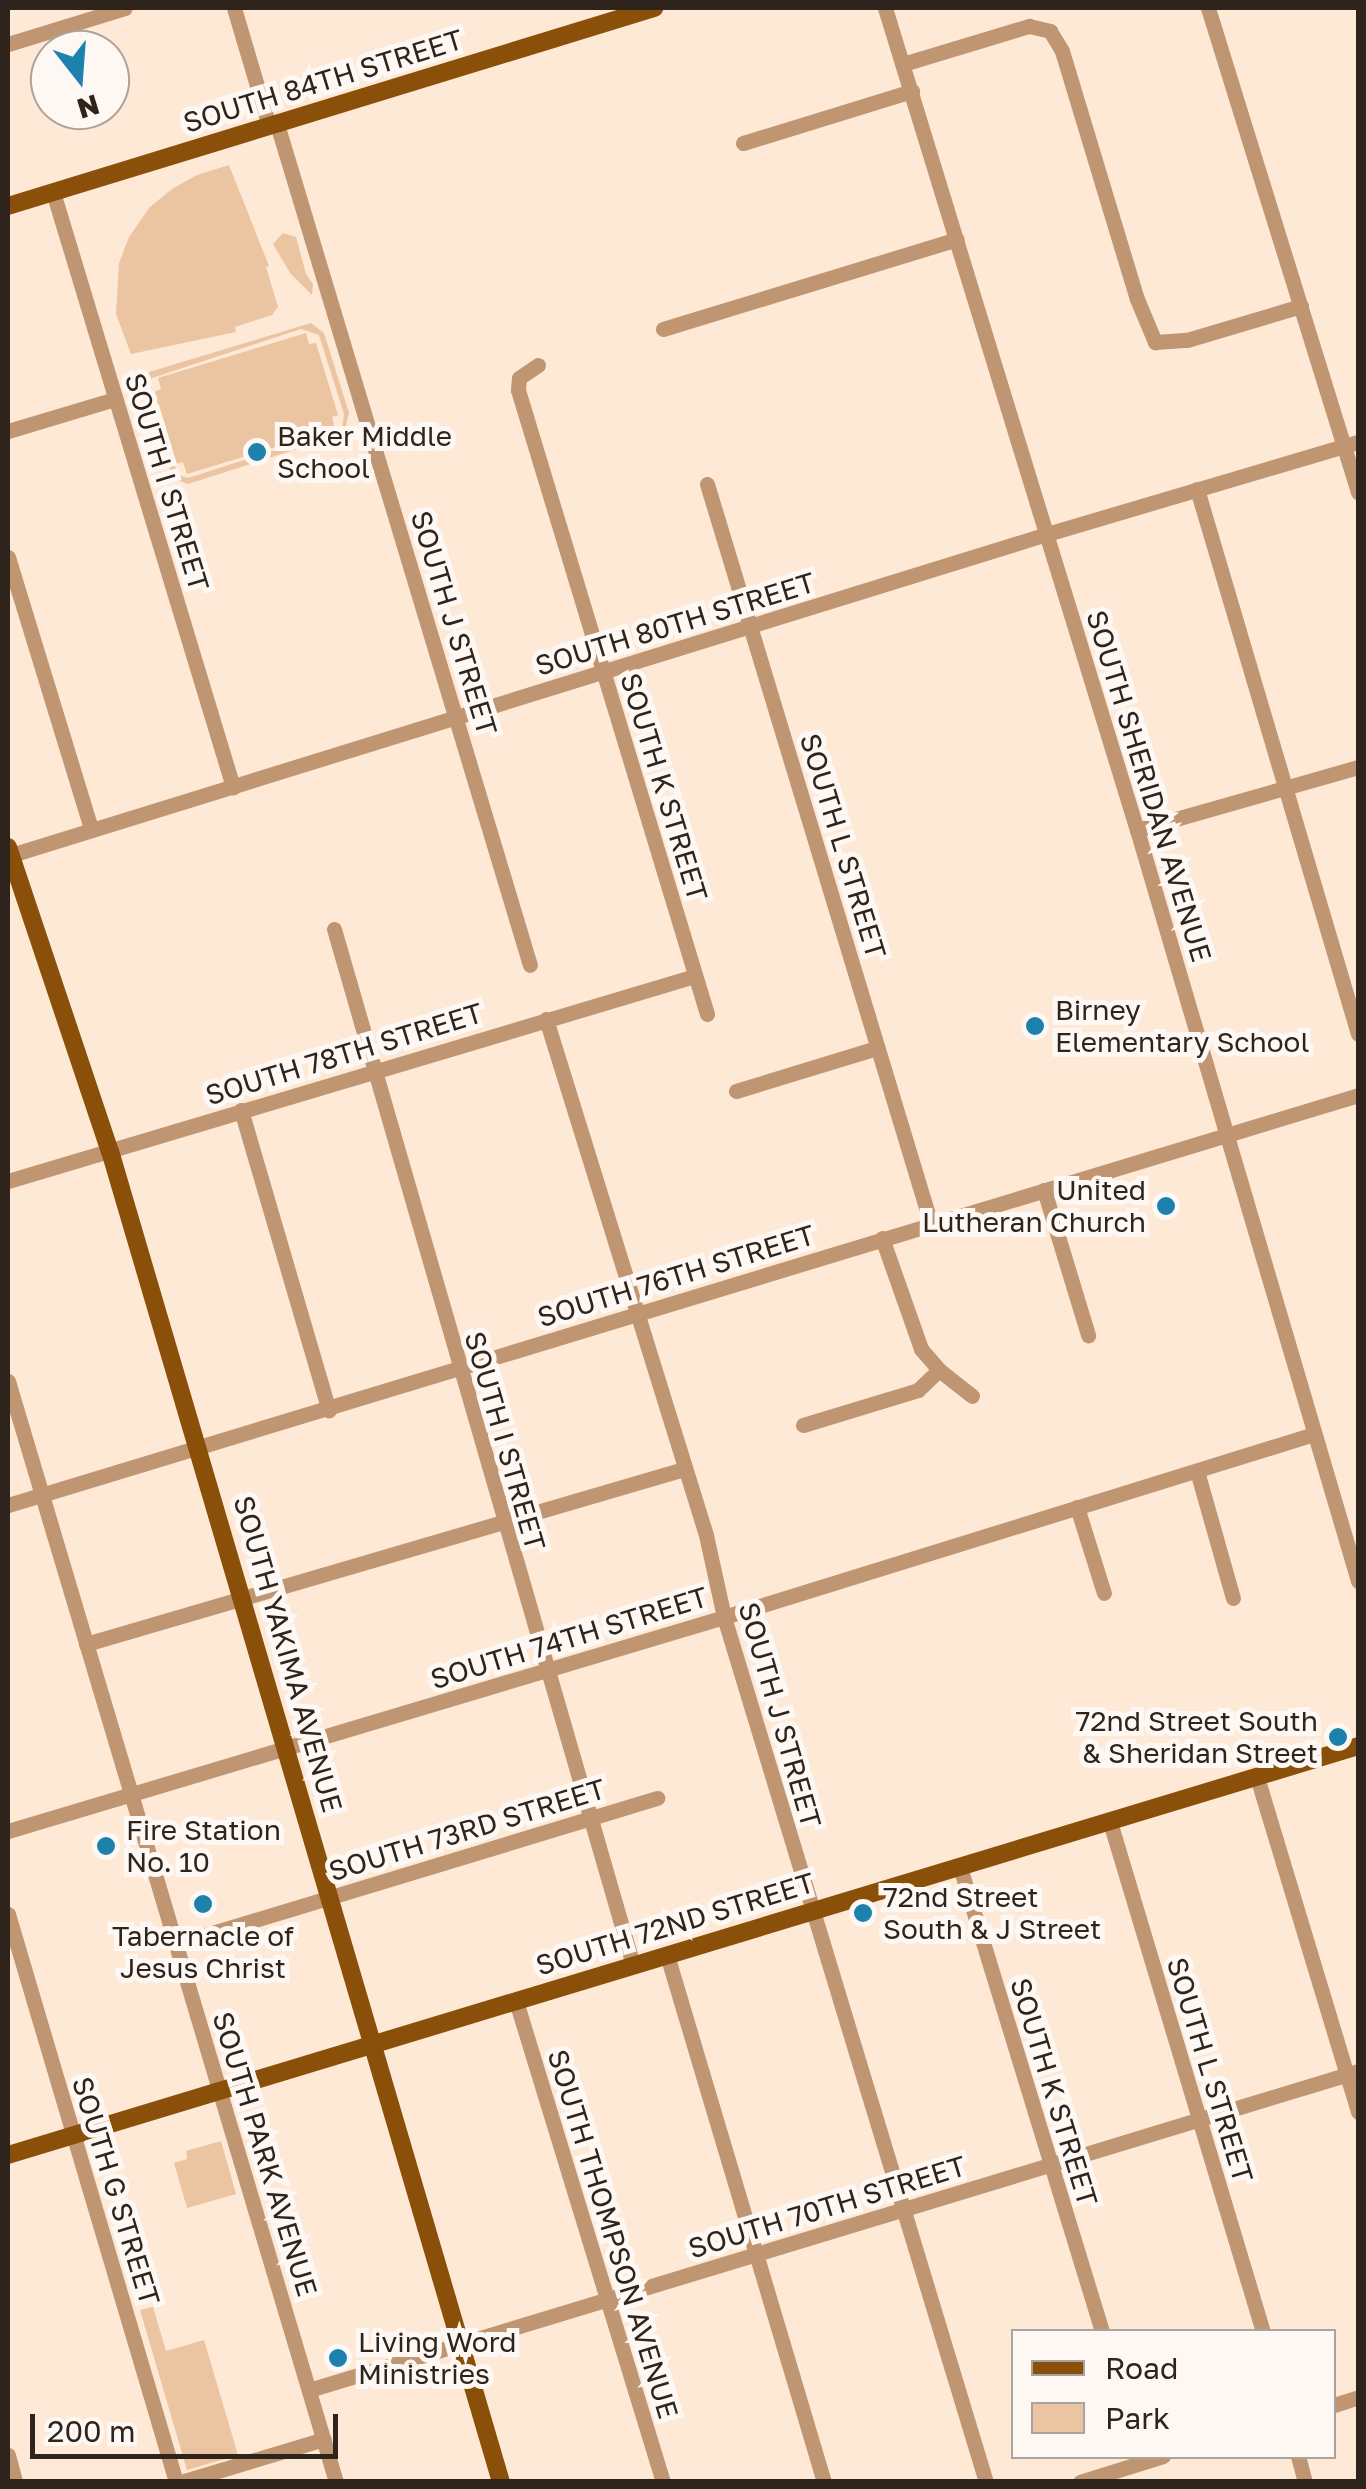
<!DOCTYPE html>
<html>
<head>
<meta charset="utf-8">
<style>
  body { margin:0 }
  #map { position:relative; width:1366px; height:2489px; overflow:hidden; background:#fee8d6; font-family:"Golos Text",sans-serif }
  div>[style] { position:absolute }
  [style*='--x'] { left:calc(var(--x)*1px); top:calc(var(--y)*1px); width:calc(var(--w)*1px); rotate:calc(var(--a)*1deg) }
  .green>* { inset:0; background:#ebc4a2 }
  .minor>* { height:15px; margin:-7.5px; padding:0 7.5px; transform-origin:7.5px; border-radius:7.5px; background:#c09571 }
  .major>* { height:18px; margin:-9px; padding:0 9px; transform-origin:9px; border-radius:9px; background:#8a4f08 }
  .dots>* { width:28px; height:28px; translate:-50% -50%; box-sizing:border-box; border:5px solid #fef8f4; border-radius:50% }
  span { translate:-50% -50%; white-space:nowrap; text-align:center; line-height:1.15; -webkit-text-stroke:10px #fef8f4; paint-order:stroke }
  .street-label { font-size:28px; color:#2e241c }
  .poi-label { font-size:28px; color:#2e241c }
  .left { translate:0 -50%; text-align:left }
  .right { translate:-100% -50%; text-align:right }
  .frame { position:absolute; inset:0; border:10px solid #2e241c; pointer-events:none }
  .legend { position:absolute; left:1011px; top:2329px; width:325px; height:130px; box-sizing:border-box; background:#fef8f4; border:2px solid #aba39e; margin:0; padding:12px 18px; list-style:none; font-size:30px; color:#2e241c }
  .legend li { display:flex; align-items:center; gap:20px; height:50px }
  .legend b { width:50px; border:2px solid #aba39e }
  .north { position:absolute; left:30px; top:30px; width:100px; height:100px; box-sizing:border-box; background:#fef8f4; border:2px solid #aba39e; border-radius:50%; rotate:163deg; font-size:28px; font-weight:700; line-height:40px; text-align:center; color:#2e241c }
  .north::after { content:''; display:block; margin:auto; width:35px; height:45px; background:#1c81ac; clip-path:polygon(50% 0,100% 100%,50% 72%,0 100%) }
  .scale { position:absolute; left:30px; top:2414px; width:308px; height:45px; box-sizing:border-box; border:5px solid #2e241c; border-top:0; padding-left:12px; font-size:30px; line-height:35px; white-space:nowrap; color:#2e241c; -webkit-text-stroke:8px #fef8f4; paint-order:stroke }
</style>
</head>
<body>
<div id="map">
  <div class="green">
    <i style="clip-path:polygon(229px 165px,269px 266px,266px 267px,278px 307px,272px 315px,235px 327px,236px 332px,131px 354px,116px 314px,119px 263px,129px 237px,150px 207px,172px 189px,197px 175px)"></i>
    <i style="clip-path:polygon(283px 233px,296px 237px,306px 274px,313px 284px,312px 295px,290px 273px,273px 244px)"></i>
    <i style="clip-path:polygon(evenodd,311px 323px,324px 333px,349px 413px,344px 434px,188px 484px,173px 478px,143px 388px,149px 372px,311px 323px,301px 329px,319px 335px,344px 414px,342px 429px,188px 478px,178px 475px,149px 387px,152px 378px,301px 329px)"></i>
    <i style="clip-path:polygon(306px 333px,309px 344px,316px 343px,338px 415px,332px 417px,335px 429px,187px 474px,183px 462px,176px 464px,154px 392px,161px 389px,158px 378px)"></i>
    <i style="clip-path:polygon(221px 2141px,236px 2194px,187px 2208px,174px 2163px,187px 2159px,186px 2151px)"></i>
    <i style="clip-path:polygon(153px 2307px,166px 2351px,204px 2340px,238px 2455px,187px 2470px,140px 2310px)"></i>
  </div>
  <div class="minor">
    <i style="--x:234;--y:8;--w:123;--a:73.5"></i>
    <i style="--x:885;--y:8;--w:860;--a:72.96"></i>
    <i style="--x:1137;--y:830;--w:783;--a:73.6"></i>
    <i style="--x:1208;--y:8;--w:507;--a:72.78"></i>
    <i style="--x:8;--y:44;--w:122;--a:-17.1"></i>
    <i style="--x:903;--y:64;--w:132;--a:-16.8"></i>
    <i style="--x:1029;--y:26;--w:22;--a:13"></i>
    <i style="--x:1050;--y:31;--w:23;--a:59"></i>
    <i style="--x:1062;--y:51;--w:259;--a:73.2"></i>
    <i style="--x:1137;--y:299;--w:47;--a:67.3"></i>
    <i style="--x:1155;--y:342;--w:32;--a:-4"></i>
    <i style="--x:1187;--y:340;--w:119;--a:-16.6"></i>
    <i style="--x:277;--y:124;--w:878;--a:73.26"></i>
    <i style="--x:743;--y:143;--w:177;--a:-17.1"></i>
    <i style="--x:53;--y:192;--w:622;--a:73.17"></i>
    <i style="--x:663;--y:329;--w:307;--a:-17"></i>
    <i style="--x:538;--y:365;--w:23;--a:146"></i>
    <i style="--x:519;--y:378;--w:12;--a:95"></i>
    <i style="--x:518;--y:390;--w:652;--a:73.15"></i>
    <i style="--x:8;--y:431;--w:112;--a:-16.7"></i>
    <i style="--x:707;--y:484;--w:773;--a:73.16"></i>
    <i style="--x:1197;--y:489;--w:568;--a:73.54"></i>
    <i style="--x:8;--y:557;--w:284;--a:73"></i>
    <i style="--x:1137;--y:830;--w:230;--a:-15.9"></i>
    <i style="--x:8;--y:856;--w:1088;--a:-17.22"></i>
    <i style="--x:1047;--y:534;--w:324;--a:-16.5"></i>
    <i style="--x:334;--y:929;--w:1078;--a:73.9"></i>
    <i style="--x:546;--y:1019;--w:540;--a:72.77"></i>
    <i style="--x:706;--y:1535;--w:84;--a:77.6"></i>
    <i style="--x:724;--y:1617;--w:904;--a:73.15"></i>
    <i style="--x:736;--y:1091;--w:147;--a:-17"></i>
    <i style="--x:241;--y:1110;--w:313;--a:73.7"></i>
    <i style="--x:8;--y:1181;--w:717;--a:-16.62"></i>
    <i style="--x:1044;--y:1190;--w:152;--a:73.1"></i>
    <i style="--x:882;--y:1238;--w:118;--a:70.6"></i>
    <i style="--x:921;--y:1349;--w:28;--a:49"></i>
    <i style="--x:939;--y:1370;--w:42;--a:38.2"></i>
    <i style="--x:8;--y:1381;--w:1149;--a:73.41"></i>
    <i style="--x:803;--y:1425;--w:120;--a:-16.9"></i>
    <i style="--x:918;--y:1390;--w:29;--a:-44"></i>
    <i style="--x:1197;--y:1471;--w:132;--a:74.2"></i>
    <i style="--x:8;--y:1505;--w:1411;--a:-16.89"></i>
    <i style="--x:1077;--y:1507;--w:90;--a:72.6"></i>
    <i style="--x:86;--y:1644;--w:623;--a:-16.31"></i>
    <i style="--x:1257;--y:1777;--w:350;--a:73.2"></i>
    <i style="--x:1110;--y:1822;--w:532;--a:73.3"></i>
    <i style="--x:8;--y:1831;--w:747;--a:-16.64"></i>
    <i style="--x:724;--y:1617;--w:618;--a:-17.23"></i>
    <i style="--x:960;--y:1867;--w:486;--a:73"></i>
    <i style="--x:8;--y:1914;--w:592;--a:73.52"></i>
    <i style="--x:176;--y:1944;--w:503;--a:-16.88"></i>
    <i style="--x:667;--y:1955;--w:550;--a:73.41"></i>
    <i style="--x:516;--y:2001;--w:503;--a:73.01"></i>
    <i style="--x:309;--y:2390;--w:1096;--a:-16.91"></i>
    <i style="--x:1334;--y:2405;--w:25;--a:-18"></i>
    <i style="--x:8;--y:2455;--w:28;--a:75"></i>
    <i style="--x:1298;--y:2456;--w:27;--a:75"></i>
    <i style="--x:181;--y:2482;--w:149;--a:-16.7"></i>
    <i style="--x:1080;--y:2482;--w:87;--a:-17.4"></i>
  </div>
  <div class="major">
    <i style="--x:8;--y:206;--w:676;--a:-17.04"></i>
    <i style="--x:8;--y:847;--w:321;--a:71.5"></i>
    <i style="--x:110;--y:1151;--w:1387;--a:73.63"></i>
    <i style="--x:8;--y:2155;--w:1411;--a:-16.85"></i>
  </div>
  <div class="dots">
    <i style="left:257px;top:452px;background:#1c81ac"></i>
    <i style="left:1035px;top:1026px;background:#1c81ac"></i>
    <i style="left:1166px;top:1206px;background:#1c81ac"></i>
    <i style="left:1338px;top:1737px;background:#1c81ac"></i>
    <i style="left:106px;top:1846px;background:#1c81ac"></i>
    <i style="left:203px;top:1904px;background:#1c81ac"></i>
    <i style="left:863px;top:1913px;background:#1c81ac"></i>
    <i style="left:338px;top:2358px;background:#1c81ac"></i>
  </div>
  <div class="street-label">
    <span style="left:323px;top:81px;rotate:-17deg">SOUTH 84TH STREET</span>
    <span style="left:167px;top:482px;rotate:73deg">SOUTH I STREET</span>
    <span style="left:454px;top:623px;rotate:73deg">SOUTH J STREET</span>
    <span style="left:675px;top:624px;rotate:-17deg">SOUTH 80TH STREET</span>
    <span style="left:1149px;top:786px;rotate:73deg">SOUTH SHERIDAN AVENUE</span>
    <span style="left:664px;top:787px;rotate:73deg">SOUTH K STREET</span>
    <span style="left:843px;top:846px;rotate:73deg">SOUTH L STREET</span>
    <span style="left:344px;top:1054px;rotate:-17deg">SOUTH 78TH STREET</span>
    <span style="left:676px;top:1276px;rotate:-17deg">SOUTH 76TH STREET</span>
    <span style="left:505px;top:1441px;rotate:74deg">SOUTH I STREET</span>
    <span style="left:569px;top:1638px;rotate:-17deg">SOUTH 74TH STREET</span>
    <span style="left:288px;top:1654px;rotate:74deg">SOUTH YAKIMA AVENUE</span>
    <span style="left:780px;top:1715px;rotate:74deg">SOUTH J STREET</span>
    <span style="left:467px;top:1830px;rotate:-17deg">SOUTH 73RD STREET</span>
    <span style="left:675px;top:1924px;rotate:-17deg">SOUTH 72ND STREET</span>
    <span style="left:1210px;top:2070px;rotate:73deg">SOUTH L STREET</span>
    <span style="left:1054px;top:2092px;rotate:73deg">SOUTH K STREET</span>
    <span style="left:265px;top:2154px;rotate:73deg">SOUTH PARK AVENUE</span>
    <span style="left:116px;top:2191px;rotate:73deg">SOUTH G STREET</span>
    <span style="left:827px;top:2207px;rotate:-17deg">SOUTH 70TH STREET</span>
    <span style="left:613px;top:2234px;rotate:73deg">SOUTH THOMPSON AVENUE</span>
  </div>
  <div class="poi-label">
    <span class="left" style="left:277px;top:452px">Baker Middle<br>School</span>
    <span class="left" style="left:1055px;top:1026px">Birney<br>Elementary School</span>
    <span class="right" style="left:1146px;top:1206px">United<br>Lutheran Church</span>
    <span class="right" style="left:1318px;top:1737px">72nd Street South<br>&amp; Sheridan Street</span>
    <span class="left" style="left:126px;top:1846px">Fire Station<br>No. 10</span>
    <span class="left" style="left:883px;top:1913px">72nd Street<br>South &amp; J Street</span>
    <span style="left:203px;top:1952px">Tabernacle of<br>Jesus Christ</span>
    <span class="left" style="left:358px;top:2358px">Living Word<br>Ministries</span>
  </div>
  <div class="frame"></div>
  <ul class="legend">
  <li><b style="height:12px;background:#8a4f08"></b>Road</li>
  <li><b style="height:28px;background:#ebc4a2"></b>Park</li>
  </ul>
  <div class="north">N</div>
  <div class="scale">200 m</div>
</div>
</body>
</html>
